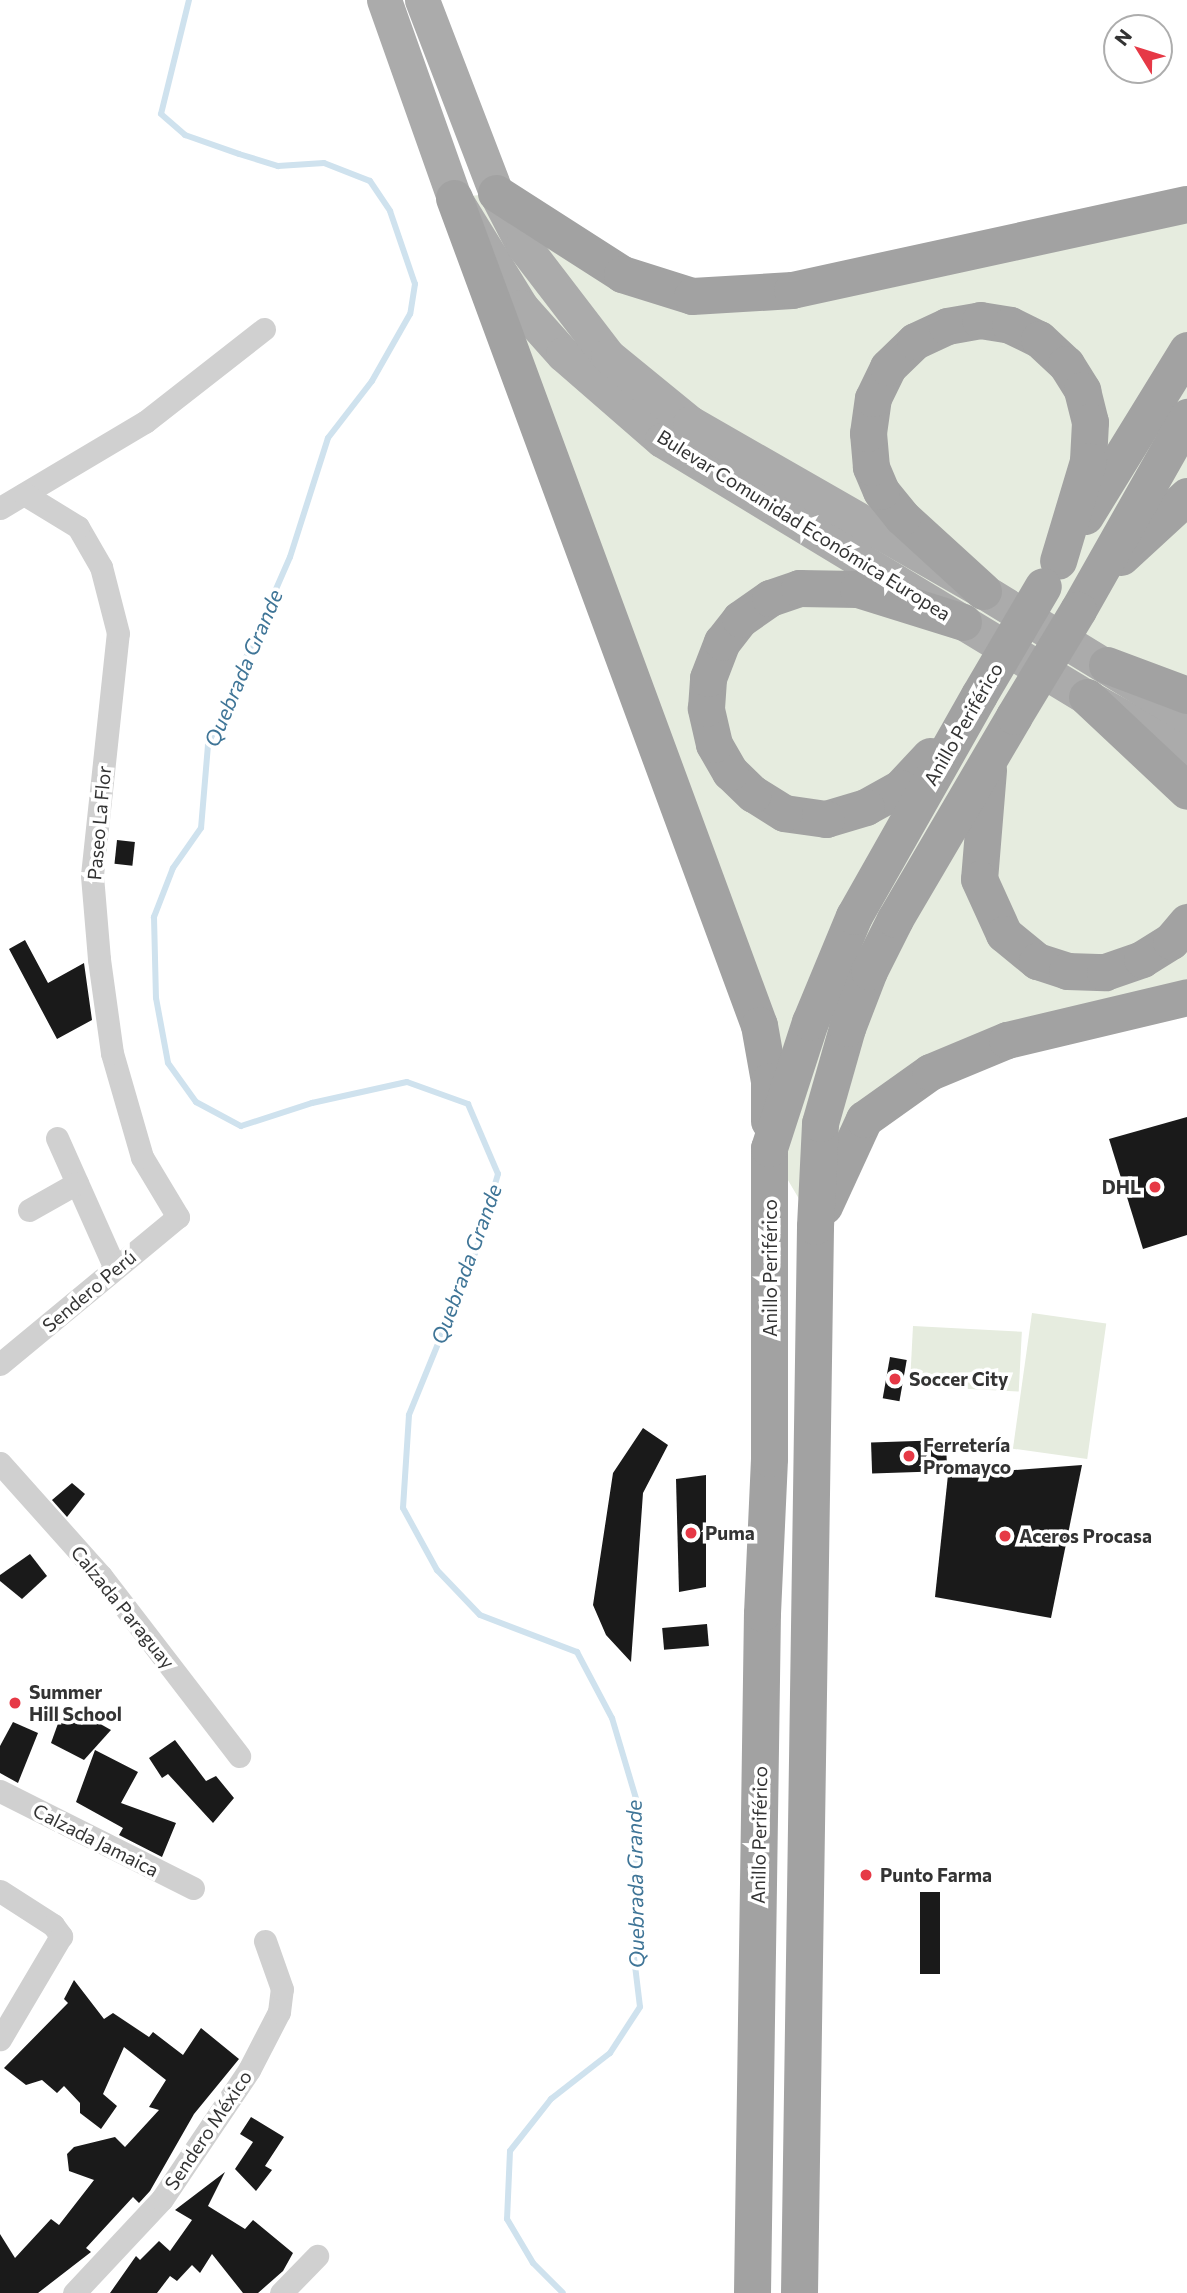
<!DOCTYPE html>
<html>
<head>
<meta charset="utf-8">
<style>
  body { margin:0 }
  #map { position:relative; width:1187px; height:2293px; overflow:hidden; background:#fff; font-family:Commissioner,sans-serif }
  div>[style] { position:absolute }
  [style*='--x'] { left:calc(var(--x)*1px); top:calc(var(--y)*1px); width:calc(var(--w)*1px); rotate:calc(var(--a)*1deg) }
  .green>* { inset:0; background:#e6ecdf; transform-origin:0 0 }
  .stream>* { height:6px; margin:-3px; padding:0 3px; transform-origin:3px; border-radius:3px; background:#cfe2ee }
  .building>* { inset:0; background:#1a1a1a; transform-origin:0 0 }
  .minor>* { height:23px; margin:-11.5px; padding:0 11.5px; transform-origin:11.5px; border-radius:11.5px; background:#d0d0d0 }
  .primary>* { height:35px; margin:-17.5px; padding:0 17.5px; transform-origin:17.5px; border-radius:17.5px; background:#ababab }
  .trunk>* { height:37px; margin:-18.5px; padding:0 18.5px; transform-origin:18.5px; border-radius:18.5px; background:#a2a2a2 }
  .trunk-bridge>* { height:37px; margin:-18.5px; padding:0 18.5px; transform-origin:18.5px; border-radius:18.5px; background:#a2a2a2 }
  .dots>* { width:19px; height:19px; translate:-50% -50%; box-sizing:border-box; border:4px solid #fff; border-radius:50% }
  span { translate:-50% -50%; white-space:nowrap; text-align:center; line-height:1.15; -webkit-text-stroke:7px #fff; paint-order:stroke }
  .street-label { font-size:19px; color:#333 }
  .poi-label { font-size:19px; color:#333; font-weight:700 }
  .right { translate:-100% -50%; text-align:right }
  .left { translate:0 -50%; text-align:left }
  .water-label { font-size:21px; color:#3f7597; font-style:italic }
  .north { position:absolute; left:1103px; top:14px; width:70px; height:70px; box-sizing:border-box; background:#fff; border:2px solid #adadad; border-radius:50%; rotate:308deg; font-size:19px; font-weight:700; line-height:28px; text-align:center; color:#333 }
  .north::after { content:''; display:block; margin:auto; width:24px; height:32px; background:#e63946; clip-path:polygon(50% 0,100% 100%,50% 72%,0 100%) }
</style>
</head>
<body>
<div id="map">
  <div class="green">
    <i style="clip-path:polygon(496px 193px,692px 296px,1187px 204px,1187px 997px,1007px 1040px,864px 1119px,815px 1226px,769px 1148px,769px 1081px,454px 198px)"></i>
    <i style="left:1032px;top:1313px;width:75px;height:137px;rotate:8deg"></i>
    <i style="left:913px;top:1326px;width:109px;height:60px;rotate:3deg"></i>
  </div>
  <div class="stream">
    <i style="--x:189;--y:0;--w:117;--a:103.8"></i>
    <i style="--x:161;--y:114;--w:32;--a:41"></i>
    <i style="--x:185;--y:135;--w:57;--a:19.4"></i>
    <i style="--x:239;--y:154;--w:41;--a:17.1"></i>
    <i style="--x:278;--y:166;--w:46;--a:-3.7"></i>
    <i style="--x:324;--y:163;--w:49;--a:21.4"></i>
    <i style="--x:370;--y:181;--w:36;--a:56"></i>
    <i style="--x:390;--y:211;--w:77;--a:71.1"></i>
    <i style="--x:415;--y:284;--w:30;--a:99"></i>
    <i style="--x:410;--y:314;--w:77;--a:119.6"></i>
    <i style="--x:372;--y:381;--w:72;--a:127.7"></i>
    <i style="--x:328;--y:438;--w:125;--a:107.7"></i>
    <i style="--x:290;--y:557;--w:205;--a:113.6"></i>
    <i style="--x:208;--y:745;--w:83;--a:94.8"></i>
    <i style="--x:201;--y:828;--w:49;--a:125"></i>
    <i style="--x:173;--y:868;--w:53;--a:111.2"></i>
    <i style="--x:154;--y:917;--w:81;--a:88.6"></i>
    <i style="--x:156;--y:998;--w:66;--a:79.5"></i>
    <i style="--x:168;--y:1063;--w:48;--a:54.3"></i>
    <i style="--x:196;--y:1102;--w:51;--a:28.1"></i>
    <i style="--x:241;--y:1126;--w:75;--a:-17.9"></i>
    <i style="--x:312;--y:1103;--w:97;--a:-12.5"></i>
    <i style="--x:407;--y:1082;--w:65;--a:19.8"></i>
    <i style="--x:468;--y:1104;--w:76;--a:66.8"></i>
    <i style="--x:498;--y:1174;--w:82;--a:106.2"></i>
    <i style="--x:475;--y:1253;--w:175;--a:112.2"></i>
    <i style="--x:409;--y:1415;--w:93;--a:93.7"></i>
    <i style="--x:403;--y:1508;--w:71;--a:61.3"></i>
    <i style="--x:437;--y:1570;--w:62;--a:46.3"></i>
    <i style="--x:480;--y:1615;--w:104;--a:20.9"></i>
    <i style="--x:577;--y:1652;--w:75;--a:62.1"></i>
    <i style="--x:612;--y:1718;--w:91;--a:73.4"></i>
    <i style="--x:638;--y:1805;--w:144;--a:92"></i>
    <i style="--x:633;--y:1949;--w:58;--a:83.1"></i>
    <i style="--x:640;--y:2007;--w:55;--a:123.1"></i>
    <i style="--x:610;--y:2053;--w:75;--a:142.1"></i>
    <i style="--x:551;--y:2099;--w:66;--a:128.3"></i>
    <i style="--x:510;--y:2151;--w:68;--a:92.5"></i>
    <i style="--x:507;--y:2219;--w:51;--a:59.4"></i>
    <i style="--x:533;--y:2263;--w:42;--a:45"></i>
  </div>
  <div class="building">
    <i style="left:117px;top:840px;width:18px;height:24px;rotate:6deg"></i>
    <i style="clip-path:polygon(25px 940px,48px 983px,84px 963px,92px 1020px,57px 1039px,9px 949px)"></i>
    <i style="clip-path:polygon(1187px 1117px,1187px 1235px,1143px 1249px,1109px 1139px)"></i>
    <i style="left:890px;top:1357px;width:17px;height:42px;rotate:10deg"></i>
    <i style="clip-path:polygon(643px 1428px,668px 1445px,643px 1493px,631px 1662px,606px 1635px,593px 1605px,613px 1473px)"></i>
    <i style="left:946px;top:1440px;width:31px;height:75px;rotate:88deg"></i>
    <i style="clip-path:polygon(1082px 1465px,1051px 1618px,935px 1597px,948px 1475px)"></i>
    <i style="clip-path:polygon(706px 1475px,706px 1587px,679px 1592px,676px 1479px)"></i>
    <i style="clip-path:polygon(72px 1483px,85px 1494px,67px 1517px,52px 1500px)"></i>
    <i style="clip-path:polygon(30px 1554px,47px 1576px,22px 1599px,0 1581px,0 1575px)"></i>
    <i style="left:707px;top:1624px;width:22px;height:45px;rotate:85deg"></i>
    <i style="clip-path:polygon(65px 1704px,111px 1730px,84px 1760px,51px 1743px)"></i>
    <i style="clip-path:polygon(13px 1722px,38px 1733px,18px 1783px,0 1773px,0 1746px)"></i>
    <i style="clip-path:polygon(175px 1740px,206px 1781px,216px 1776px,234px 1798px,213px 1823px,168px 1774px,162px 1778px,149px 1758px)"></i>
    <i style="clip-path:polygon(95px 1750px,138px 1772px,121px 1803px,176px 1823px,162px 1857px,119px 1835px,123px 1828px,76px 1802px)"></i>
    <i style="left:940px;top:1892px;width:82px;height:20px;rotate:90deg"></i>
    <i style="clip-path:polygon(74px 1980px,104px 2019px,113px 2013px,149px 2037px,153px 2032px,183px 2055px,201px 2028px,239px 2059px,194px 2114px,150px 2191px,139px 2203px,133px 2197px,86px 2248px,91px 2252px,38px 2293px,0 2293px,0 2234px,15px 2258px,51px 2219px,59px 2225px,94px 2180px,69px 2171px,67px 2154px,74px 2147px,115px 2137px,125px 2147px,159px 2110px,149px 2107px,166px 2080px,124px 2047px,103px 2094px,117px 2106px,101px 2129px,80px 2113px,80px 2103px,64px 2086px,57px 2093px,42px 2080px,26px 2085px,4px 2068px,68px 2003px,64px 1999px)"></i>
    <i style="clip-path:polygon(251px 2117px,284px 2137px,265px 2166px,272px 2170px,256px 2191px,235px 2169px,253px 2142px,240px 2134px)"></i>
    <i style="clip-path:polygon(225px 2172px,208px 2206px,245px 2229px,253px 2220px,293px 2253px,283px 2271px,258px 2293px,243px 2293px,212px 2254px,200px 2273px,192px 2265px,177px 2281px,170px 2276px,157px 2293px,110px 2293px,136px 2256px,140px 2260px,159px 2241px,170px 2251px,192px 2220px,175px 2210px)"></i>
  </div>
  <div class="minor">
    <i style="--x:0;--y:508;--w:169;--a:-30.7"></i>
    <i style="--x:145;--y:422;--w:151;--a:-38"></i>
    <i style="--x:57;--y:1138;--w:142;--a:66"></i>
    <i style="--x:29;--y:1210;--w:55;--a:-29.4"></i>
    <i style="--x:0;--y:1364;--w:231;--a:-39.6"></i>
    <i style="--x:178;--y:1217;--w:70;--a:-121"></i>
    <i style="--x:142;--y:1157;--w:108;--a:-106.1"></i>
    <i style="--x:112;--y:1053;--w:95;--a:-97.9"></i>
    <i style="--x:99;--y:959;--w:84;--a:-94.8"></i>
    <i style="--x:92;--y:875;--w:243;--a:-83.9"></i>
    <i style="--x:118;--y:633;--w:68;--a:-104.4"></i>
    <i style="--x:101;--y:567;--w:46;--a:-119.9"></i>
    <i style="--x:78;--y:527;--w:63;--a:-148.6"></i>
    <i style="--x:0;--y:1463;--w:152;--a:48.2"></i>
    <i style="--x:101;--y:1576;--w:227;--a:52.5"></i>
    <i style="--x:0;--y:1791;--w:216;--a:26.7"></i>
    <i style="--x:0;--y:1891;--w:63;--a:32.7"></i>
    <i style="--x:53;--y:1925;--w:14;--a:54"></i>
    <i style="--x:61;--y:1936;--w:120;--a:120.6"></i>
    <i style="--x:74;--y:2293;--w:129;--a:-46.9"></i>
    <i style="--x:162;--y:2199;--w:156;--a:-56"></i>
    <i style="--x:249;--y:2070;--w:65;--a:-62.7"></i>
    <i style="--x:279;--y:2012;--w:23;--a:-83"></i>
    <i style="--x:282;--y:1989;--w:51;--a:-109.5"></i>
    <i style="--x:281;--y:2293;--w:52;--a:-45.8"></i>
  </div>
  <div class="primary">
    <i style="--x:384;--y:0;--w:210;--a:70.5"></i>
    <i style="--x:454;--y:198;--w:128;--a:58.4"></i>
    <i style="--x:521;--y:307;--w:63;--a:48.2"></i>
    <i style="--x:563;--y:354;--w:131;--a:41"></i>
    <i style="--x:662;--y:440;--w:497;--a:31.2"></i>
    <i style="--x:1087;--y:697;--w:115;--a:29.2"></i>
    <i style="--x:422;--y:0;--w:207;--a:69"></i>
    <i style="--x:496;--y:193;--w:59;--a:62.6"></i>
    <i style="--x:523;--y:245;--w:140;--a:52.6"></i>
    <i style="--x:608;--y:356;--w:106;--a:39.3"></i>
    <i style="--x:690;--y:423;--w:338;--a:29.8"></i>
    <i style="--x:983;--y:591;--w:239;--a:31.5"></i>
  </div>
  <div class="trunk">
    <i style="--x:496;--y:193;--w:150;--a:32.7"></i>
    <i style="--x:622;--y:274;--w:73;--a:17.4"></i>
    <i style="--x:692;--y:296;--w:100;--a:-3.4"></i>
    <i style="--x:792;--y:290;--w:404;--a:-12.3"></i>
    <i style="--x:454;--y:198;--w:881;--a:69.76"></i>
    <i style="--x:759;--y:1025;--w:57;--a:79.9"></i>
    <i style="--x:769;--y:1081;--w:40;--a:90"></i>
    <i style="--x:1085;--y:516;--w:195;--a:-58.4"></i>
    <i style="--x:1121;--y:557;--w:90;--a:-42.7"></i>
    <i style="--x:983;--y:591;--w:110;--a:-137.6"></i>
    <i style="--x:902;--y:517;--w:33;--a:-129"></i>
    <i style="--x:881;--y:491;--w:26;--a:-113"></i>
    <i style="--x:871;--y:467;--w:34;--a:-95"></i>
    <i style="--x:868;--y:433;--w:35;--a:-82"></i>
    <i style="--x:873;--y:398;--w:34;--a:-64"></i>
    <i style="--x:888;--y:367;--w:37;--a:-44"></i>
    <i style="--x:915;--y:341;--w:35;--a:-25"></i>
    <i style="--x:947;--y:326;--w:34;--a:-10"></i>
    <i style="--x:980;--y:320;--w:30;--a:9"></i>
    <i style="--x:1010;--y:325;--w:32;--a:26"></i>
    <i style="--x:1039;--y:339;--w:37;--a:43"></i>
    <i style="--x:1066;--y:364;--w:31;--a:58"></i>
    <i style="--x:1082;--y:390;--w:33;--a:76"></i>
    <i style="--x:1090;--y:422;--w:39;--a:93"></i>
    <i style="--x:1088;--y:461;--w:104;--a:106.7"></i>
    <i style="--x:1078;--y:610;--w:222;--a:-60.5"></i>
    <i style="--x:1107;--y:665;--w:85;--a:20.6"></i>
    <i style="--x:1087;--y:697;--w:137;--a:43.2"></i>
    <i style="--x:930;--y:756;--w:44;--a:133.2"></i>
    <i style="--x:900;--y:788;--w:39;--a:151"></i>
    <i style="--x:866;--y:807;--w:42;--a:163.3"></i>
    <i style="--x:826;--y:819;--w:42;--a:-171.9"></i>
    <i style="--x:784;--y:813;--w:36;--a:-148"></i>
    <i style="--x:753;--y:794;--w:32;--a:-136"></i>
    <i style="--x:730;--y:772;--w:32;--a:-120"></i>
    <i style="--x:714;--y:744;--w:37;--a:-103"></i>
    <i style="--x:706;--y:708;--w:30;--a:-86"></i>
    <i style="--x:708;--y:678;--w:39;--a:-69"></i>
    <i style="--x:722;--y:642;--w:29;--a:-52"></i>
    <i style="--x:740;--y:619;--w:37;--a:-35"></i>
    <i style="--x:770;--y:598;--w:31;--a:-19"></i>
    <i style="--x:799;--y:588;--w:59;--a:1"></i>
    <i style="--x:858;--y:589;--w:110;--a:17.4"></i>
    <i style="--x:988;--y:770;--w:109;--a:94.7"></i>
    <i style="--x:979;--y:879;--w:60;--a:65.6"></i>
    <i style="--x:1004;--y:934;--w:43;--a:39.3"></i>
    <i style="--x:1037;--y:961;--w:32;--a:18"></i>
    <i style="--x:1067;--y:971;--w:38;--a:2"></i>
    <i style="--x:1105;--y:972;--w:39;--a:-19"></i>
    <i style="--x:1142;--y:959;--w:34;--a:-32"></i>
    <i style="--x:1171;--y:941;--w:25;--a:-50"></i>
    <i style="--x:824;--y:1206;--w:96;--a:-65.3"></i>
    <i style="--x:864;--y:1119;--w:81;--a:-35.5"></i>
    <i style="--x:930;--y:1072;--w:83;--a:-22.6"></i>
    <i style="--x:1007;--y:1040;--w:185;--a:-13.4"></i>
    <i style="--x:752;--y:2293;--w:680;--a:-89.16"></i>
    <i style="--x:762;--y:1613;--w:155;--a:-87.4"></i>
    <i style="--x:769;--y:1458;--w:310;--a:-90"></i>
    <i style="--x:769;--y:1148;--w:133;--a:-72"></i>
    <i style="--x:810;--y:1022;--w:115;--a:-67.5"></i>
    <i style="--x:854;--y:916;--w:254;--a:-60.5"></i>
    <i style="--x:799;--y:2293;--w:1067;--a:-89.14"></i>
    <i style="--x:815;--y:1226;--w:103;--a:-87.2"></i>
    <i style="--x:820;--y:1123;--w:99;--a:-74.1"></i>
    <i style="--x:847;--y:1028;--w:61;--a:-68.9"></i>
    <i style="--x:869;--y:971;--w:58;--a:-63.4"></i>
    <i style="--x:895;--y:919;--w:235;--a:-59.6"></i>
  </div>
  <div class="trunk-bridge">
    <i style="--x:979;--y:695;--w:126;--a:-59.6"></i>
    <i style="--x:1014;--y:716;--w:124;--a:-58.9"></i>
  </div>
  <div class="dots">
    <i style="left:1155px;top:1187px;background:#e63946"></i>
    <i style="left:895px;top:1379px;background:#e63946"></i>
    <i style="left:909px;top:1456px;background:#e63946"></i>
    <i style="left:691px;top:1533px;background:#e63946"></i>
    <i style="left:1005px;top:1536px;background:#e63946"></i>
    <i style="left:15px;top:1703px;background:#e63946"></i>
    <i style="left:866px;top:1875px;background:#e63946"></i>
  </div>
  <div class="street-label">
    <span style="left:804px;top:525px;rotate:32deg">Bulevar Comunidad Económica Europea</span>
    <span style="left:963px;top:724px;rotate:-60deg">Anillo Periférico</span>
    <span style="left:99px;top:823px;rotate:-85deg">Paseo La Flor</span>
    <span style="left:770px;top:1268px;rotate:-90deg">Anillo Periférico</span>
    <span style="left:89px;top:1291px;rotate:-40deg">Sendero Perú</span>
    <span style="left:123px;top:1607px;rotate:51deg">Calzada Paraguay</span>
    <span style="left:759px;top:1835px;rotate:-89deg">Anillo Periférico</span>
    <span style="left:96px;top:1840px;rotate:27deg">Calzada Jamaica</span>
    <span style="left:208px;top:2130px;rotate:-56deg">Sendero México</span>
  </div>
  <div class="poi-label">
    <span class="right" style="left:1141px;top:1187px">DHL</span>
    <span class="left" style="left:909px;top:1379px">Soccer City</span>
    <span class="left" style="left:923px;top:1456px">Ferretería<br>Promayco</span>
    <span class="left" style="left:705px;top:1533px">Puma</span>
    <span class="left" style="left:1019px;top:1536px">Aceros Procasa</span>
    <span class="left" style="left:29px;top:1703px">Summer<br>Hill School</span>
    <span class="left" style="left:880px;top:1875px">Punto Farma</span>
  </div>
  <div class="water-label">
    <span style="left:243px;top:668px;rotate:-67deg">Quebrada Grande</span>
    <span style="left:466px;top:1264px;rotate:-70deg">Quebrada Grande</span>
    <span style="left:635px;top:1884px;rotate:-91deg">Quebrada Grande</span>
  </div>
  <div class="north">N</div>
</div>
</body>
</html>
